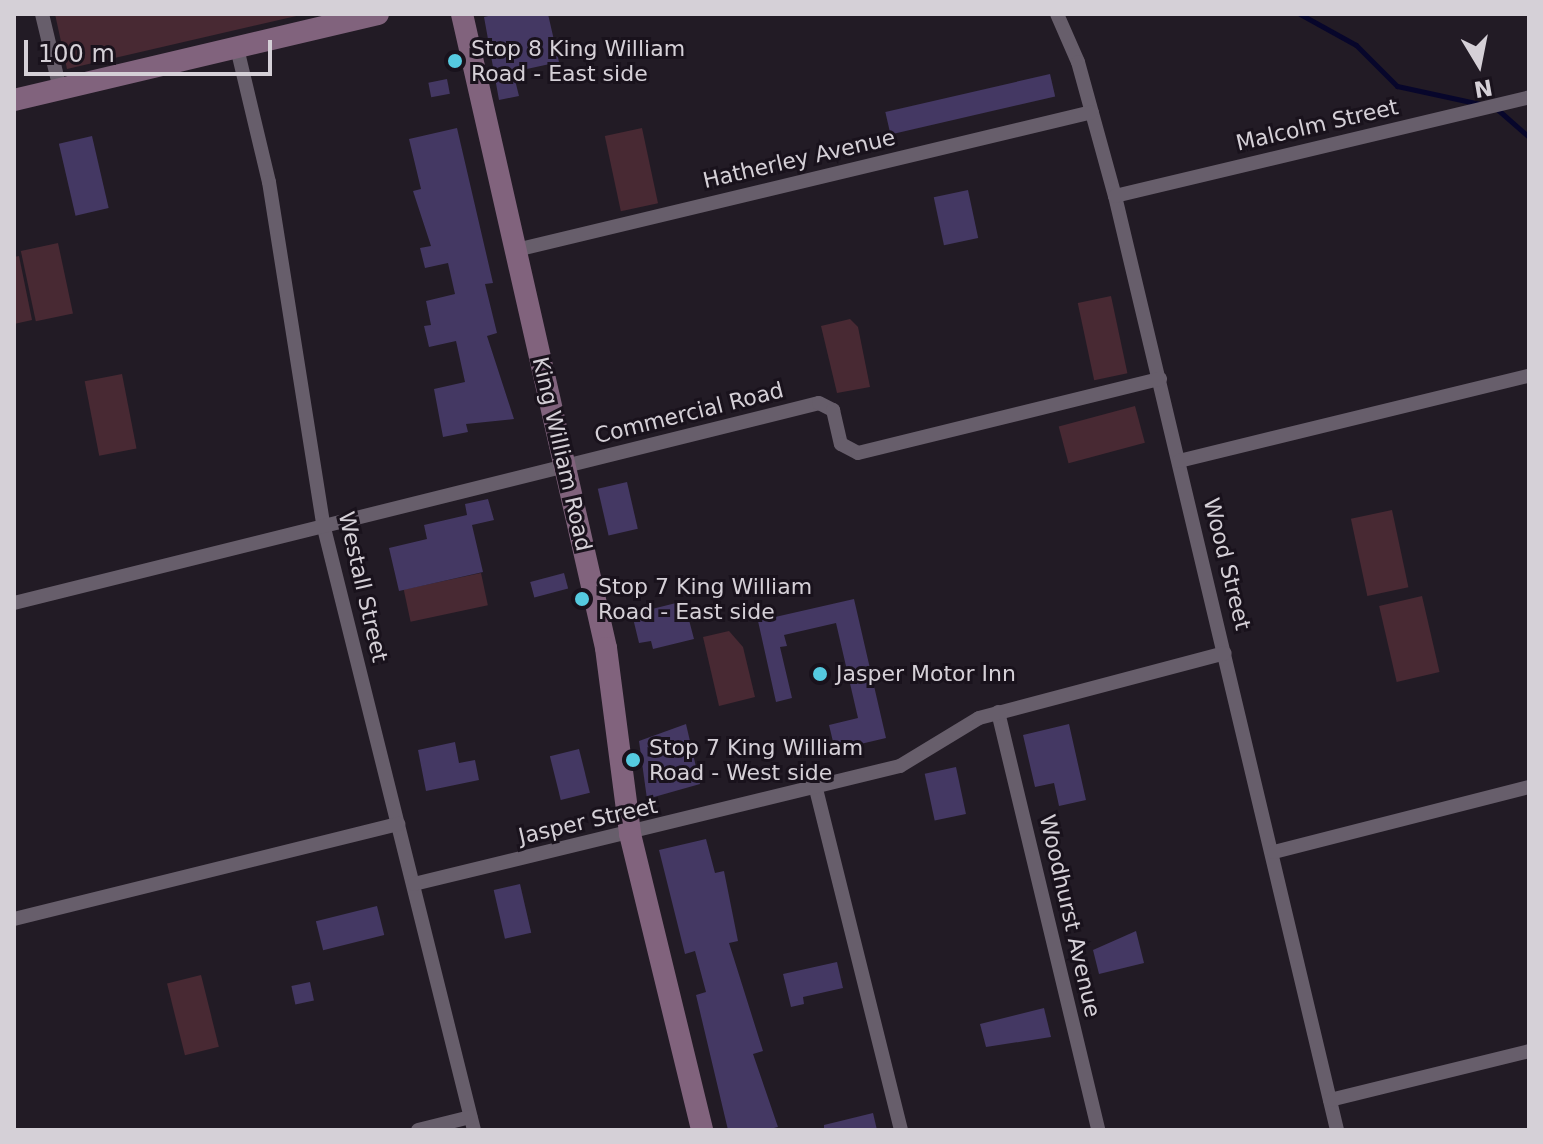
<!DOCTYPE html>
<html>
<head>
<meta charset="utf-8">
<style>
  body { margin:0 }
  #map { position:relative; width:1543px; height:1144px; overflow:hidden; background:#221b25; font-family:"DejaVu Sans",sans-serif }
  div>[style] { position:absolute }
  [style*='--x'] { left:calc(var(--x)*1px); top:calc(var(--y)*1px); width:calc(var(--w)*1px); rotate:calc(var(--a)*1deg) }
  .green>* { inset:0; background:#482933; transform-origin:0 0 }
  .stream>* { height:5px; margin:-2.5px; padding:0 2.5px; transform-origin:2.5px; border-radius:2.5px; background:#07062b }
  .building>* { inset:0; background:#443863; transform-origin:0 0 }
  .minor>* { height:14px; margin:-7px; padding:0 7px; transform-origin:7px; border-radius:7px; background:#675e6b }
  .secondary>* { height:22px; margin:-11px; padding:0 11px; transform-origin:11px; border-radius:11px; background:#81637d }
  .dots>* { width:22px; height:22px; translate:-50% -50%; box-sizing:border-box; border:4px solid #19121c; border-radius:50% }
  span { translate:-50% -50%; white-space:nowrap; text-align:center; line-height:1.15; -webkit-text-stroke:6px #19121c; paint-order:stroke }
  .poi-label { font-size:22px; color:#d5d0d7 }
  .left { translate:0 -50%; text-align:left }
  .street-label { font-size:22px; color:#d5d0d7 }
  .frame { position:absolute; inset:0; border:16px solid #d5d0d7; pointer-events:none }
  .north { position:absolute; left:1439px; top:24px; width:80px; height:80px; -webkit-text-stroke:6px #19121c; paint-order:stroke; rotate:170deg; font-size:22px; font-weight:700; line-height:32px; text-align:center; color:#d5d0d7 }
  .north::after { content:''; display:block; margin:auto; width:28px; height:36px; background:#d5d0d7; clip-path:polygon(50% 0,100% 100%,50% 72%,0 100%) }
  .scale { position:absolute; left:24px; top:40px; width:248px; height:36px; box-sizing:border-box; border:4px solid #d5d0d7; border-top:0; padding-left:10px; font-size:24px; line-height:28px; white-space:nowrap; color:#d5d0d7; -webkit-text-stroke:6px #19121c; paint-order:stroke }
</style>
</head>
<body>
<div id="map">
  <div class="green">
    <i style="clip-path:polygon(55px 14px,305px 14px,67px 69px)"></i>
    <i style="left:642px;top:128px;width:77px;height:38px;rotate:78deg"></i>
    <i style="left:58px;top:243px;width:72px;height:38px;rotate:78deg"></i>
    <i style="clip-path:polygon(19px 256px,32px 320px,14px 324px,14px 257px)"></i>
    <i style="left:1111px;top:296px;width:79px;height:34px;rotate:78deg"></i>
    <i style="clip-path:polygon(850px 319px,858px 327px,870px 387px,837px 393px,821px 326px)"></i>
    <i style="left:122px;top:374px;width:76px;height:38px;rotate:79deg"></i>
    <i style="left:1135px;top:406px;width:38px;height:79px;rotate:75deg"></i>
    <i style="left:1392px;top:510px;width:79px;height:42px;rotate:78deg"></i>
    <i style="left:481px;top:573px;width:33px;height:79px;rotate:78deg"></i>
    <i style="left:1422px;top:596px;width:78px;height:44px;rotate:77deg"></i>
    <i style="clip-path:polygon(729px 631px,743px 647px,755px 697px,719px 706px,703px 637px)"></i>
    <i style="left:201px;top:975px;width:74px;height:35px;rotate:76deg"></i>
  </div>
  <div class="stream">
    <i style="--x:1300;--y:14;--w:64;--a:29"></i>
    <i style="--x:1356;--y:45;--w:58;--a:45"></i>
    <i style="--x:1397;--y:86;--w:85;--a:12.2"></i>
    <i style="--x:1497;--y:109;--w:43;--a:41.2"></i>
  </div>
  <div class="building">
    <i style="clip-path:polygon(497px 14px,548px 14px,559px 62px,513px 72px,519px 96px,499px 100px,484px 17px)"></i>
    <i style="left:1050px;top:74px;width:23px;height:169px;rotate:77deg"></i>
    <i style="left:447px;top:79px;width:15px;height:19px;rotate:79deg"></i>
    <i style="clip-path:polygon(457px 128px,493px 283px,485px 284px,497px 333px,487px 336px,514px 419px,466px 424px,468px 432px,443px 437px,434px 389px,465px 382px,456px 341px,429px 347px,424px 326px,431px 325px,426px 301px,455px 294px,448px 263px,425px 268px,420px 248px,431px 246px,413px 191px,421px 189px,409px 139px)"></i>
    <i style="left:92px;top:136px;width:74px;height:34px;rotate:77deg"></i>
    <i style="left:968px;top:190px;width:49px;height:35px;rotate:78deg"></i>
    <i style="left:627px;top:482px;width:48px;height:30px;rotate:77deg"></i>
    <i style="clip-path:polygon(488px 499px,494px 520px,472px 525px,483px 572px,399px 591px,389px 548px,427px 539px,424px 525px,467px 515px,465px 504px)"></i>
    <i style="left:564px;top:573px;width:16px;height:35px;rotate:75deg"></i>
    <i style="clip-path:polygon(854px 599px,886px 738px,835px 750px,829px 725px,858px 718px,836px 623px,784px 635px,787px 646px,780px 647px,792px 698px,776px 702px,758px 621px)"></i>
    <i style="clip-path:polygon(684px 601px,694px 639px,653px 649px,651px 641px,639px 643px,632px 614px)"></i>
    <i style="clip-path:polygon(686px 724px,700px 784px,647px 799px,639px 741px)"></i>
    <i style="clip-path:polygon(1069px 724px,1086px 800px,1059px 806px,1054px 783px,1035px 787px,1023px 735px)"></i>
    <i style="clip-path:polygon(455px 742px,459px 763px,475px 760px,479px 780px,426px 791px,418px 750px)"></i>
    <i style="left:579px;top:749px;width:45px;height:30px;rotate:76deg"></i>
    <i style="left:956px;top:767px;width:48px;height:32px;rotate:78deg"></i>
    <i style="clip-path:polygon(706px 839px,715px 873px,724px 871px,738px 941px,729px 943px,763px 1051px,753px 1054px,778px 1127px,766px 1130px,728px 1130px,696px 995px,706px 992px,695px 951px,685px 954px,659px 850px)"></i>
    <i style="left:520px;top:884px;width:50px;height:27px;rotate:77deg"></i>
    <i style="left:377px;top:906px;width:30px;height:63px;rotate:76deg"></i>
    <i style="clip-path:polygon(1136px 931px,1144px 963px,1099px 974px,1093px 950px)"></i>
    <i style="clip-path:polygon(837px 962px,843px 988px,803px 997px,804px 1004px,791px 1007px,783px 974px)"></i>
    <i style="left:310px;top:982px;width:19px;height:19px;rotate:78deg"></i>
    <i style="clip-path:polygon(1044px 1008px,1051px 1037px,986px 1047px,980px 1024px)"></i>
    <i style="clip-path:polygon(873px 1113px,877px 1130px,824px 1130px,824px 1125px)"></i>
  </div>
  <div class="minor">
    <i style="--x:42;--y:14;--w:77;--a:76.5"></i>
    <i style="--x:1057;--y:14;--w:52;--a:66.4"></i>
    <i style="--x:1078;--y:62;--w:139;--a:74.6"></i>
    <i style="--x:1115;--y:196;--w:960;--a:76.63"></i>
    <i style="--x:237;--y:48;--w:138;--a:76.6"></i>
    <i style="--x:269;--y:182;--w:350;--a:81"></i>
    <i style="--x:324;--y:528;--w:620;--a:76.01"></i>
    <i style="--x:1115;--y:196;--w:426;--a:-13.4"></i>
    <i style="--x:516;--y:250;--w:592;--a:-13.47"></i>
    <i style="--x:1179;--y:461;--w:360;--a:-13.7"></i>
    <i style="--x:14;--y:603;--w:829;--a:-13.95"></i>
    <i style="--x:819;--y:403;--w:16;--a:27"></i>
    <i style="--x:833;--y:410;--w:35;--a:77"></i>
    <i style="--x:841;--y:444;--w:19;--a:28"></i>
    <i style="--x:858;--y:453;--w:311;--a:-13.8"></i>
    <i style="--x:998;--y:712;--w:430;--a:76.5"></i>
    <i style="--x:816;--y:789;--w:351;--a:76"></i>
    <i style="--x:1274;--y:852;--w:263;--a:-14.3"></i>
    <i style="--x:414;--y:884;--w:500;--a:-13.65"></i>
    <i style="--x:900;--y:766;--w:92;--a:-31.3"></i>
    <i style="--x:979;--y:718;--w:254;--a:-14.8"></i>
    <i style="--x:14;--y:919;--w:396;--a:-13.9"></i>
    <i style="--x:1330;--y:1100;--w:205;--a:-13.8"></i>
    <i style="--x:418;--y:1130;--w:54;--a:-14"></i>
  </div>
  <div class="secondary">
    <i style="--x:462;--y:14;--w:650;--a:77.2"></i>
    <i style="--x:606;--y:648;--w:188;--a:82.6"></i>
    <i style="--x:630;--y:834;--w:305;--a:76.3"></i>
    <i style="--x:14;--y:100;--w:374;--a:-13.3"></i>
  </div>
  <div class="dots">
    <i style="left:455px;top:61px;background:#55cae0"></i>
    <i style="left:582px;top:599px;background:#55cae0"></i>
    <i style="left:820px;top:674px;background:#55cae0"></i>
    <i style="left:633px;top:760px;background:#55cae0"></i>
  </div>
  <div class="poi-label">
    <span class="left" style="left:471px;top:61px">Stop 8 King William<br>Road - East side</span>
    <span class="left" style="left:598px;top:599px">Stop 7 King William<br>Road - East side</span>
    <span class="left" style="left:836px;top:674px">Jasper Motor Inn</span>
    <span class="left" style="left:649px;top:760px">Stop 7 King William<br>Road - West side</span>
  </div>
  <div class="street-label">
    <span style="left:1317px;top:125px;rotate:-13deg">Malcolm Street</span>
    <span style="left:799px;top:159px;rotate:-13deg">Hatherley Avenue</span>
    <span style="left:689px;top:413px;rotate:-14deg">Commercial Road</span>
    <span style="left:562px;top:454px;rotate:77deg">King William Road</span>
    <span style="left:1227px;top:564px;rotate:76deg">Wood Street</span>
    <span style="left:363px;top:587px;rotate:77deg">Westall Street</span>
    <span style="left:588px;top:821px;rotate:-13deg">Jasper Street</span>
    <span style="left:1070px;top:916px;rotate:77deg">Woodhurst Avenue</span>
  </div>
  <div class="frame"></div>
  <div class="north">N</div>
  <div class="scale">100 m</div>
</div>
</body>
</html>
